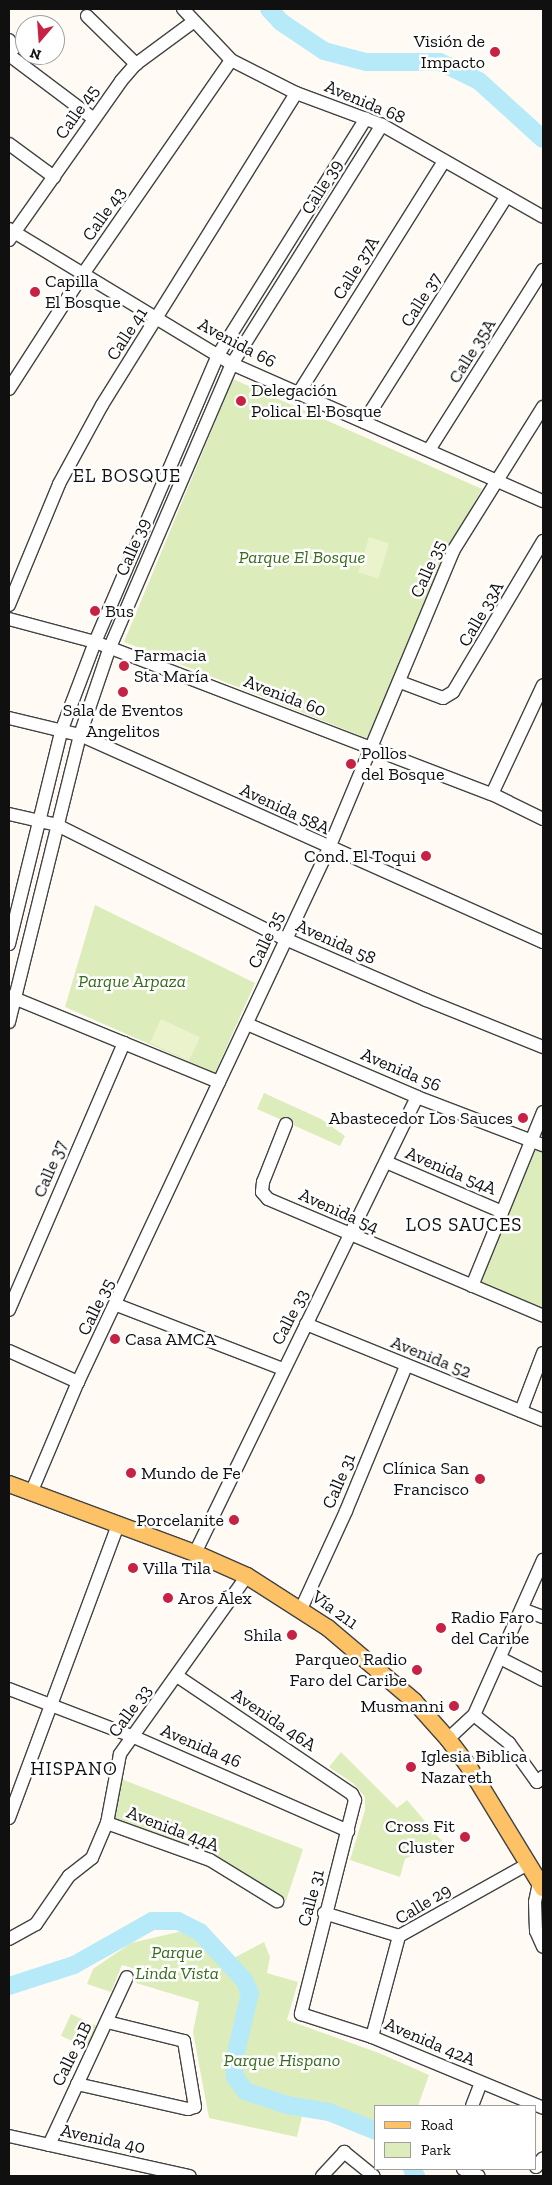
<!DOCTYPE html>
<html>
<head>
<meta charset="utf-8">
<style>
  body { margin:0 }
  #map { position:relative; width:552px; height:2185px; overflow:hidden; background:#fffbf4; font-family:"Zilla Slab",serif }
  div>[style] { position:absolute }
  [style*='--x'] { left:calc(var(--x)*1px); top:calc(var(--y)*1px); width:calc(var(--w)*1px); rotate:calc(var(--a)*1deg) }
  .green>* { inset:0; background:#dcecbb; transform-origin:0 0 }
  .pitch>* { inset:0; background:#ebf3cd; transform-origin:0 0 }
  .river>* { height:18px; margin:-9px; padding:0 9px; transform-origin:9px; border-radius:9px; background:#b6eaf9 }
  .roads { filter:drop-shadow(1px 0 #434343) drop-shadow(-1px 0 #434343) drop-shadow(0 1px #434343) drop-shadow(0 -1px #434343) }
  .minor>* { height:12px; margin:-6px; padding:0 6px; transform-origin:6px; border-radius:6px; background:#fff }
  .major>* { height:16px; margin:-8px; padding:0 8px; transform-origin:8px; border-radius:8px; background:#fdc166 }
  .dots>* { width:14px; height:14px; translate:-50% -50%; box-sizing:border-box; border:2px solid #fff; border-radius:50% }
  span { translate:-50% -50%; white-space:nowrap; text-align:center; line-height:1.15; -webkit-text-stroke:5px #fff; paint-order:stroke }
  .poi-label { font-size:18px; color:#101010 }
  .right { translate:-100% -50%; text-align:right }
  .left { translate:0 -50%; text-align:left }
  .street-label { font-size:18px; color:#101010 }
  .park-label { font-size:18px; color:#396c1d; font-style:italic }
  .neighbourhood-label { font-size:19px; color:#101010; letter-spacing:1px }
  .frame { position:absolute; inset:0; border:10px solid #101010; pointer-events:none }
  .legend { position:absolute; left:374px; top:2105px; width:162px; height:65px; box-sizing:border-box; background:#fff; border:1px solid #9f9f9f; margin:0; padding:6px 9px; list-style:none; font-size:15px; color:#101010 }
  .legend li { display:flex; align-items:center; gap:10px; height:25px }
  .legend b { width:25px; border:1px solid #9f9f9f }
  .north { position:absolute; left:15px; top:15px; width:50px; height:50px; box-sizing:border-box; background:#fff; border:1px solid #9f9f9f; border-radius:50%; rotate:198deg; font-size:14px; font-weight:700; line-height:20px; text-align:center; color:#101010 }
  .north::after { content:''; display:block; margin:auto; width:18px; height:22px; background:#c72143; clip-path:polygon(50% 0,100% 100%,50% 72%,0 100%) }
</style>
</head>
<body>
<div id="map">
  <div class="green">
    <i style="clip-path:polygon(233px 379px,482px 489px,448px 550px,369px 739px,124px 642px)"></i>
    <i style="clip-path:polygon(95px 905px,255px 983px,215px 1073px,65px 1007px)"></i>
    <i style="clip-path:polygon(264px 1093px,321px 1119px,345px 1136px,340px 1146px,257px 1109px)"></i>
    <i style="clip-path:polygon(535px 1148px,543px 1151px,543px 1310px,480px 1285px)"></i>
    <i style="clip-path:polygon(341px 1752px,397px 1808px,407px 1800px,442px 1841px,405px 1859px,400px 1877px,350px 1860px,365px 1810px,365px 1797px,354px 1784px,329px 1767px)"></i>
    <i style="clip-path:polygon(121px 1779px,303px 1849px,286px 1901px,217px 1858px,113px 1819px)"></i>
    <i style="clip-path:polygon(178px 1932px,193px 1935px,210px 1950px,240px 1989px,241px 2000px,226px 2075px,236px 2091px,248px 2099px,303px 2112px,297px 2137px,209px 2118px,193px 2032px,199px 2002px,136px 1983px,139px 1970px,122px 1965px,111px 1992px,87px 1984px,93px 1969px,131px 1943px)"></i>
    <i style="clip-path:polygon(264px 1942px,270px 1957px,267px 1973px,298px 1982px,287px 2020px,379px 2053px,429px 2075px,418px 2106px,376px 2106px,376px 2127px,330px 2109px,266px 2096px,247px 2089px,237px 2074px,238px 2060px,253px 1995px,247px 1979px,230px 1960px)"></i>
    <i style="left:71px;top:2014px;width:29px;height:24px;rotate:25deg"></i>
  </div>
  <div class="pitch">
    <i style="left:369px;top:537px;width:21px;height:37px;rotate:17deg"></i>
    <i style="left:161px;top:1019px;width:43px;height:26px;rotate:25deg"></i>
  </div>
  <div class="river">
    <i style="--x:269;--y:9;--w:18;--a:47"></i>
    <i style="--x:281;--y:22;--w:52;--a:34"></i>
    <i style="--x:324;--y:51;--w:43;--a:14.7"></i>
    <i style="--x:366;--y:62;--w:74;--a:0"></i>
    <i style="--x:440;--y:62;--w:43;--a:26"></i>
    <i style="--x:479;--y:81;--w:86;--a:42.2"></i>
    <i style="--x:9;--y:1986;--w:68;--a:-17.9"></i>
    <i style="--x:74;--y:1965;--w:90;--a:-29.4"></i>
    <i style="--x:152;--y:1921;--w:26;--a:0"></i>
    <i style="--x:178;--y:1921;--w:25;--a:27"></i>
    <i style="--x:200;--y:1932;--w:65;--a:47.5"></i>
    <i style="--x:244;--y:1980;--w:14;--a:65"></i>
    <i style="--x:250;--y:1993;--w:70;--a:103.2"></i>
    <i style="--x:234;--y:2061;--w:16;--a:86"></i>
    <i style="--x:235;--y:2077;--w:17;--a:54"></i>
    <i style="--x:245;--y:2091;--w:44;--a:18.4"></i>
    <i style="--x:287;--y:2105;--w:43;--a:9.5"></i>
    <i style="--x:329;--y:2112;--w:51;--a:22"></i>
    <i style="--x:412;--y:2169;--w:8;--a:60"></i>
  </div>
  <div class="roads">
    <div class="minor">
      <i style="--x:183;--y:9;--w:70;--a:46.7"></i>
      <i style="--x:231;--y:60;--w:73;--a:26.9"></i>
      <i style="--x:296;--y:93;--w:92;--a:20.4"></i>
      <i style="--x:382;--y:125;--w:185;--a:29.7"></i>
      <i style="--x:87;--y:16;--w:69;--a:44.4"></i>
      <i style="--x:9;--y:40;--w:10;--a:66"></i>
      <i style="--x:13;--y:49;--w:7;--a:124"></i>
      <i style="--x:9;--y:55;--w:106;--a:37"></i>
      <i style="--x:9;--y:144;--w:56;--a:36.3"></i>
      <i style="--x:9;--y:229;--w:261;--a:31.2"></i>
      <i style="--x:232;--y:364;--w:340;--a:23.8"></i>
      <i style="--x:9;--y:240;--w:194;--a:-54.8"></i>
      <i style="--x:121;--y:81;--w:23;--a:-49"></i>
      <i style="--x:136;--y:64;--w:71;--a:-36.4"></i>
      <i style="--x:9;--y:389;--w:137;--a:-57.2"></i>
      <i style="--x:83;--y:274;--w:260;--a:-55.3"></i>
      <i style="--x:298;--y:394;--w:275;--a:-57.9"></i>
      <i style="--x:364;--y:422;--w:267;--a:-57.7"></i>
      <i style="--x:429;--y:450;--w:213;--a:-57.7"></i>
      <i style="--x:9;--y:605;--w:131;--a:-67.5"></i>
      <i style="--x:59;--y:484;--w:90;--a:-61.4"></i>
      <i style="--x:102;--y:405;--w:367;--a:-58.1"></i>
      <i style="--x:9;--y:619;--w:89;--a:15"></i>
      <i style="--x:95;--y:642;--w:425;--a:21"></i>
      <i style="--x:492;--y:794;--w:57;--a:26.1"></i>
      <i style="--x:400;--y:682;--w:46;--a:20.4"></i>
      <i style="--x:443;--y:698;--w:12;--a:-31"></i>
      <i style="--x:453;--y:692;--w:176;--a:-59.2"></i>
      <i style="--x:9;--y:718;--w:73;--a:13.5"></i>
      <i style="--x:80;--y:735;--w:507;--a:24.09"></i>
      <i style="--x:492;--y:794;--w:120;--a:-64.9"></i>
      <i style="--x:9;--y:814;--w:49;--a:12.9"></i>
      <i style="--x:57;--y:825;--w:255;--a:26.6"></i>
      <i style="--x:285;--y:939;--w:154;--a:23.4"></i>
      <i style="--x:426;--y:1000;--w:126;--a:21.9"></i>
      <i style="--x:9;--y:944;--w:221;--a:-76.2"></i>
      <i style="--x:62;--y:729;--w:93;--a:-69.2"></i>
      <i style="--x:95;--y:642;--w:312;--a:-66.8"></i>
      <i style="--x:218;--y:355;--w:279;--a:-58"></i>
      <i style="--x:9;--y:996;--w:227;--a:22.3"></i>
      <i style="--x:9;--y:1022;--w:296;--a:-76.1"></i>
      <i style="--x:80;--y:735;--w:93;--a:-71.2"></i>
      <i style="--x:110;--y:647;--w:308;--a:-66.7"></i>
      <i style="--x:232;--y:364;--w:282;--a:-57.9"></i>
      <i style="--x:247;--y:1024;--w:185;--a:23.2"></i>
      <i style="--x:417;--y:1097;--w:135;--a:20.9"></i>
      <i style="--x:286;--y:1124;--w:62;--a:111.6"></i>
      <i style="--x:263;--y:1182;--w:10;--a:96"></i>
      <i style="--x:262;--y:1192;--w:9;--a:49"></i>
      <i style="--x:268;--y:1199;--w:299;--a:23"></i>
      <i style="--x:386;--y:1162;--w:126;--a:23.3"></i>
      <i style="--x:472;--y:1286;--w:188;--a:-67.8"></i>
      <i style="--x:117;--y:1305;--w:178;--a:21.1"></i>
      <i style="--x:9;--y:1310;--w:291;--a:-66.7"></i>
      <i style="--x:306;--y:1324;--w:256;--a:22.1"></i>
      <i style="--x:9;--y:1351;--w:76;--a:24.2"></i>
      <i style="--x:521;--y:1411;--w:62;--a:-69.2"></i>
      <i style="--x:31;--y:1493;--w:121;--a:-67.1"></i>
      <i style="--x:78;--y:1382;--w:590;--a:-64.82"></i>
      <i style="--x:329;--y:848;--w:322;--a:-67.3"></i>
      <i style="--x:453;--y:551;--w:170;--a:-58"></i>
      <i style="--x:195;--y:1553;--w:507;--a:-64.04"></i>
      <i style="--x:301;--y:1609;--w:108;--a:-65.3"></i>
      <i style="--x:346;--y:1511;--w:157;--a:-67.5"></i>
      <i style="--x:522;--y:1609;--w:22;--a:21"></i>
      <i style="--x:500;--y:1658;--w:48;--a:27.1"></i>
      <i style="--x:177;--y:1676;--w:211;--a:34"></i>
      <i style="--x:352;--y:1794;--w:7;--a:63"></i>
      <i style="--x:355;--y:1800;--w:221;--a:104.2"></i>
      <i style="--x:301;--y:2014;--w:75;--a:17.9"></i>
      <i style="--x:372;--y:2037;--w:185;--a:22.5"></i>
      <i style="--x:9;--y:1689;--w:134;--a:21"></i>
      <i style="--x:134;--y:1737;--w:234;--a:23.7"></i>
      <i style="--x:474;--y:1715;--w:45;--a:38.7"></i>
      <i style="--x:509;--y:1743;--w:48;--a:54.3"></i>
      <i style="--x:537;--y:1782;--w:8;--a:-40"></i>
      <i style="--x:448;--y:1739;--w:35;--a:-43"></i>
      <i style="--x:474;--y:1715;--w:170;--a:-66"></i>
      <i style="--x:9;--y:1818;--w:313;--a:-69.6"></i>
      <i style="--x:107;--y:1823;--w:109;--a:19.8"></i>
      <i style="--x:210;--y:1860;--w:79;--a:31.5"></i>
      <i style="--x:539;--y:1883;--w:19;--a:102"></i>
      <i style="--x:535;--y:1902;--w:29;--a:88"></i>
      <i style="--x:536;--y:1931;--w:17;--a:66"></i>
      <i style="--x:324;--y:1913;--w:78;--a:17"></i>
      <i style="--x:9;--y:1939;--w:31;--a:-29"></i>
      <i style="--x:36;--y:1924;--w:58;--a:-55.5"></i>
      <i style="--x:69;--y:1876;--w:29;--a:-38"></i>
      <i style="--x:92;--y:1858;--w:38;--a:-67"></i>
      <i style="--x:107;--y:1823;--w:70;--a:-79.3"></i>
      <i style="--x:120;--y:1754;--w:219;--a:-54.5"></i>
      <i style="--x:372;--y:2037;--w:105;--a:-75"></i>
      <i style="--x:399;--y:1936;--w:148;--a:-29.2"></i>
      <i style="--x:77;--y:2084;--w:114;--a:12.7"></i>
      <i style="--x:188;--y:2109;--w:7;--a:-16"></i>
      <i style="--x:195;--y:2107;--w:67;--a:-99.5"></i>
      <i style="--x:184;--y:2041;--w:79;--a:-166.1"></i>
      <i style="--x:472;--y:2106;--w:25;--a:-69"></i>
      <i style="--x:9;--y:2136;--w:185;--a:12.5"></i>
      <i style="--x:49;--y:2145;--w:185;--a:-65.1"></i>
      <i style="--x:536;--y:2167;--w:11;--a:-52"></i>
      <i style="--x:463;--y:2169;--w:17;--a:24"></i>
      <i style="--x:322;--y:2176;--w:33;--a:-47"></i>
      <i style="--x:344;--y:2152;--w:38;--a:39"></i>
    </div>
    <div class="major">
      <i style="--x:9;--y:1484;--w:198;--a:20.4"></i>
      <i style="--x:195;--y:1553;--w:57;--a:23.9"></i>
      <i style="--x:247;--y:1576;--w:96;--a:32.7"></i>
      <i style="--x:328;--y:1628;--w:113;--a:40.3"></i>
      <i style="--x:414;--y:1701;--w:51;--a:48.2"></i>
      <i style="--x:448;--y:1739;--w:35;--a:53"></i>
      <i style="--x:469;--y:1767;--w:142;--a:58.6"></i>
    </div>
  </div>
  <div class="dots">
    <i style="left:495px;top:52px;background:#c72143"></i>
    <i style="left:35px;top:292px;background:#c72143"></i>
    <i style="left:241px;top:401px;background:#c72143"></i>
    <i style="left:95px;top:611px;background:#c72143"></i>
    <i style="left:124px;top:666px;background:#c72143"></i>
    <i style="left:123px;top:692px;background:#c72143"></i>
    <i style="left:351px;top:764px;background:#c72143"></i>
    <i style="left:426px;top:856px;background:#c72143"></i>
    <i style="left:523px;top:1118px;background:#c72143"></i>
    <i style="left:115px;top:1339px;background:#c72143"></i>
    <i style="left:131px;top:1473px;background:#c72143"></i>
    <i style="left:480px;top:1479px;background:#c72143"></i>
    <i style="left:234px;top:1520px;background:#c72143"></i>
    <i style="left:133px;top:1568px;background:#c72143"></i>
    <i style="left:168px;top:1598px;background:#c72143"></i>
    <i style="left:441px;top:1628px;background:#c72143"></i>
    <i style="left:292px;top:1635px;background:#c72143"></i>
    <i style="left:417px;top:1670px;background:#c72143"></i>
    <i style="left:454px;top:1706px;background:#c72143"></i>
    <i style="left:411px;top:1767px;background:#c72143"></i>
    <i style="left:465px;top:1837px;background:#c72143"></i>
  </div>
  <div class="poi-label">
    <span class="right" style="left:485px;top:52px">Visión de<br>Impacto</span>
    <span class="left" style="left:45px;top:292px">Capilla<br>El Bosque</span>
    <span class="left" style="left:251px;top:401px">Delegación<br>Polical El Bosque</span>
    <span class="left" style="left:105px;top:611px">Bus</span>
    <span class="left" style="left:134px;top:666px">Farmacia<br>Sta María</span>
    <span style="left:123px;top:721px">Sala de Eventos<br>Angelitos</span>
    <span class="left" style="left:361px;top:764px">Pollos<br>del Bosque</span>
    <span class="right" style="left:416px;top:856px">Cond. El Toqui</span>
    <span class="right" style="left:513px;top:1118px">Abastecedor Los Sauces</span>
    <span class="left" style="left:125px;top:1339px">Casa AMCA</span>
    <span class="right" style="left:469px;top:1479px">Clínica San<br>Francisco</span>
    <span class="left" style="left:141px;top:1473px">Mundo de Fe</span>
    <span class="right" style="left:224px;top:1520px">Porcelanite</span>
    <span class="left" style="left:143px;top:1568px">Villa Tila</span>
    <span class="left" style="left:178px;top:1598px">Aros Álex</span>
    <span class="left" style="left:451px;top:1628px">Radio Faro<br>del Caribe</span>
    <span class="right" style="left:282px;top:1635px">Shila</span>
    <span class="right" style="left:407px;top:1670px">Parqueo Radio<br>Faro del Caribe</span>
    <span class="right" style="left:444px;top:1706px">Musmanni</span>
    <span class="left" style="left:421px;top:1767px">Iglesia Biblica<br>Nazareth</span>
    <span class="right" style="left:455px;top:1837px">Cross Fit<br>Cluster</span>
  </div>
  <div class="street-label">
    <span style="left:365px;top:102px;rotate:23deg">Avenida 68</span>
    <span style="left:77px;top:112px;rotate:-55deg">Calle 45</span>
    <span style="left:322px;top:187px;rotate:-58deg">Calle 39</span>
    <span style="left:104px;top:214px;rotate:-55deg">Calle 43</span>
    <span style="left:356px;top:268px;rotate:-58deg">Calle 37A</span>
    <span style="left:421px;top:300px;rotate:-58deg">Calle 37</span>
    <span style="left:127px;top:334px;rotate:-57deg">Calle 41</span>
    <span style="left:237px;top:343px;rotate:28deg">Avenida 66</span>
    <span style="left:472px;top:351px;rotate:-58deg">Calle 35A</span>
    <span style="left:133px;top:547px;rotate:-67deg">Calle 39</span>
    <span style="left:428px;top:569px;rotate:-66deg">Calle 35</span>
    <span style="left:481px;top:614px;rotate:-60deg">Calle 33A</span>
    <span style="left:285px;top:696px;rotate:21deg">Avenida 60</span>
    <span style="left:285px;top:809px;rotate:25deg">Avenida 58A</span>
    <span style="left:266px;top:940px;rotate:-65deg">Calle 35</span>
    <span style="left:336px;top:942px;rotate:24deg">Avenida 58</span>
    <span style="left:401px;top:1070px;rotate:23deg">Avenida 56</span>
    <span style="left:50px;top:1169px;rotate:-67deg">Calle 37</span>
    <span style="left:451px;top:1171px;rotate:23deg">Avenida 54A</span>
    <span style="left:339px;top:1211px;rotate:24deg">Avenida 54</span>
    <span style="left:96px;top:1307px;rotate:-64deg">Calle 35</span>
    <span style="left:290px;top:1317px;rotate:-63deg">Calle 33</span>
    <span style="left:431px;top:1357px;rotate:22deg">Avenida 52</span>
    <span style="left:339px;top:1481px;rotate:-67deg">Calle 31</span>
    <span style="left:335px;top:1610px;rotate:36deg">Vía 211</span>
    <span style="left:130px;top:1711px;rotate:-54deg">Calle 33</span>
    <span style="left:274px;top:1720px;rotate:34deg">Avenida 46A</span>
    <span style="left:201px;top:1746px;rotate:23deg">Avenida 46</span>
    <span style="left:173px;top:1829px;rotate:21deg">Avenida 44A</span>
    <span style="left:311px;top:1898px;rotate:-75deg">Calle 31</span>
    <span style="left:423px;top:1904px;rotate:-31deg">Calle 29</span>
    <span style="left:430px;top:2042px;rotate:23deg">Avenida 42A</span>
    <span style="left:72px;top:2054px;rotate:-64deg">Calle 31B</span>
    <span style="left:103px;top:2139px;rotate:12deg">Avenida 40</span>
  </div>
  <div class="park-label">
    <span style="left:302px;top:557px">Parque El Bosque</span>
    <span style="left:132px;top:981px">Parque Arpaza</span>
    <span style="left:177px;top:1963px">Parque<br>Linda Vista</span>
    <span style="left:282px;top:2060px">Parque Hispano</span>
  </div>
  <div class="neighbourhood-label">
    <span style="left:127px;top:476px">EL BOSQUE</span>
    <span style="left:464px;top:1225px">LOS SAUCES</span>
    <span style="left:74px;top:1769px">HISPANO</span>
  </div>
  <div class="frame"></div>
  <ul class="legend">
  <li><b style="height:6px;background:#fdc166"></b>Road</li>
  <li><b style="height:14px;background:#dcecbb"></b>Park</li>
  </ul>
  <div class="north">N</div>
</div>
</body>
</html>
